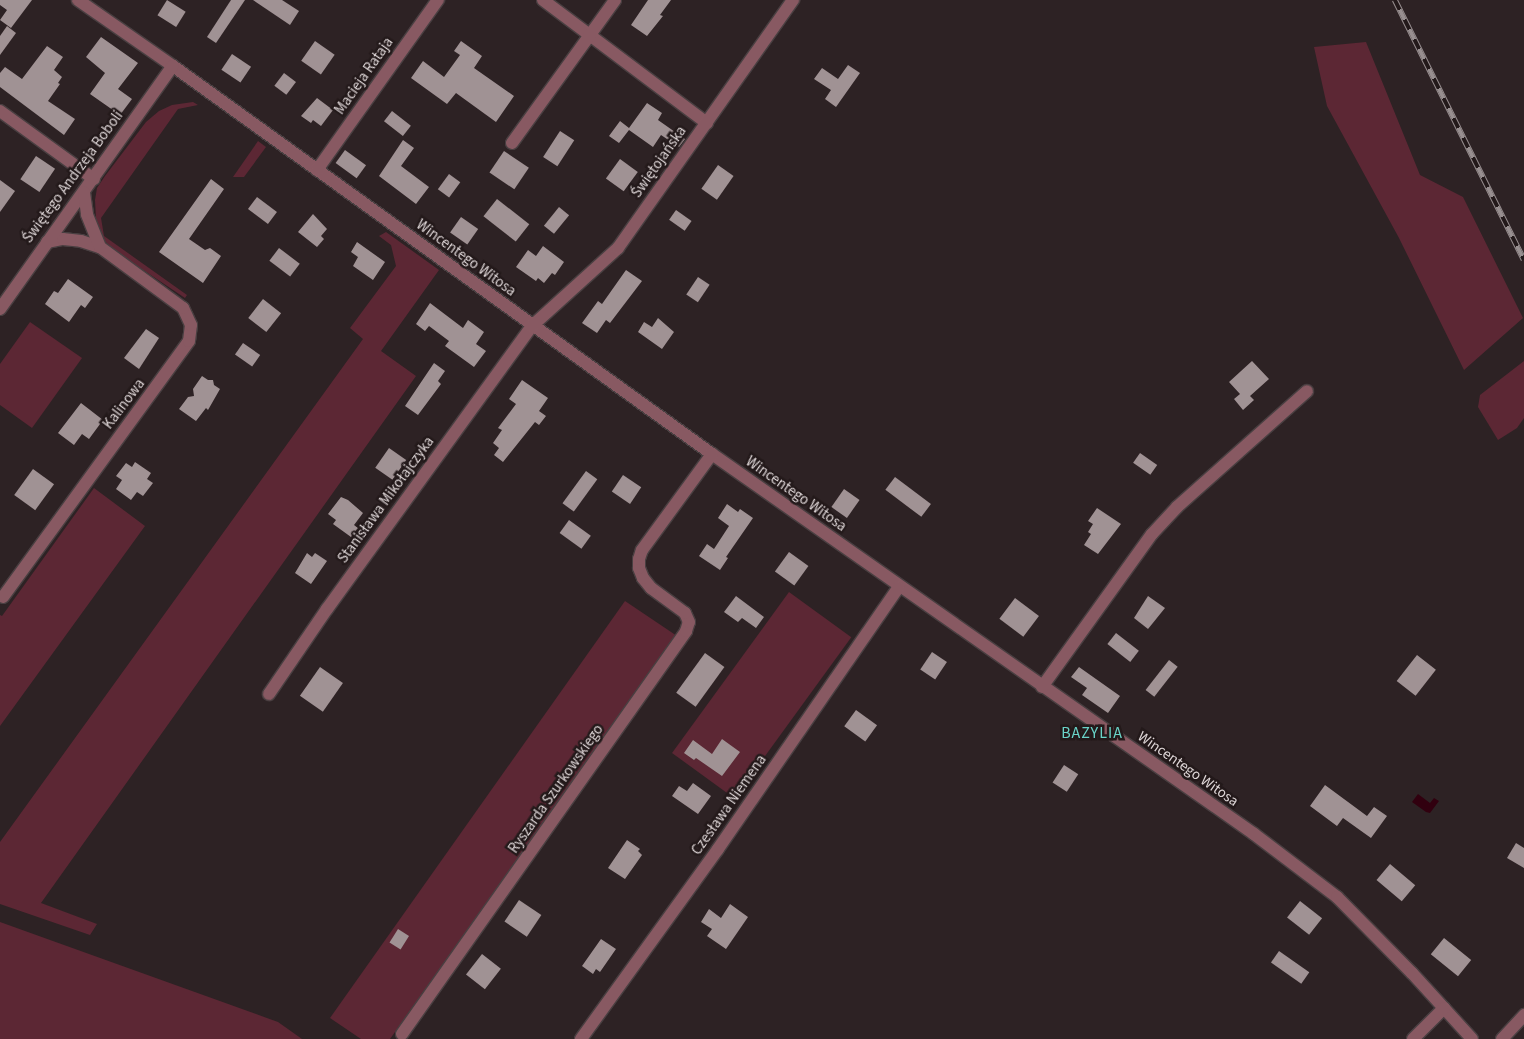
<!DOCTYPE html>
<html>
<head>
<meta charset="utf-8">
<style>
  body { margin:0 }
  #map { position:relative; width:1524px; height:1039px; overflow:hidden; background:#2d2224; font-family:"Source Sans 3",sans-serif }
  div>[style] { position:absolute }
  [style*='--x'] { left:calc(var(--x)*1px); top:calc(var(--y)*1px); width:calc(var(--w)*1px); rotate:calc(var(--a)*1deg) }
  .green>* { inset:0; background:#5c2734; transform-origin:0 0 }
  .water>* { inset:0; background:#31000f }
  .building>* { inset:0; background:#a09294; transform-origin:0 0 }
  .roads { filter:drop-shadow(1px 0 #493f41) drop-shadow(-1px 0 #493f41) drop-shadow(0 1px #493f41) drop-shadow(0 -1px #493f41) }
  .minor>* { height:12px; margin:-6px; padding:0 6px; transform-origin:6px; border-radius:6px; background:#885962 }
  .rail>* { height:5.5px; margin-top:-2.75px; transform-origin:0; background:repeating-linear-gradient(90deg,#23191a 0 11px,#988f90 0 22px); box-sizing:border-box; border-block:1px solid #988f90 }
  span { translate:-50% -50%; white-space:nowrap; text-align:center; line-height:1.15; -webkit-text-stroke:5px #23191a; paint-order:stroke }
  .street-label { font-size:15px; color:#ded6d7 }
  .neighbourhood-label { font-size:16px; color:#6ad4c9; letter-spacing:1px }
</style>
</head>
<body>
<div id="map">
  <div class="green">
    <i style="clip-path:polygon(1366px 42px,1420px 175px,1463px 197px,1523px 318px,1464px 370px,1399px 238px,1327px 106px,1314px 47px)"></i>
    <i style="clip-path:polygon(193px 102px,198px 105px,178px 109px,101px 218px,104px 236px,187px 295px,185px 298px,112px 249px,102px 238px,96px 219px,95px 200px,97px 188px,105px 176px,146px 122px,159px 111px,172px 105px)"></i>
    <i style="clip-path:polygon(258px 141px,266px 147px,244px 177px,233px 177px)"></i>
    <i style="clip-path:polygon(386px 232px,439px 270px,381px 351px,416px 376px,41px 903px,97px 924px,90px 935px,0 904px,0 842px,363px 339px,350px 328px,396px 266px,391px 245px,379px 236px)"></i>
    <i style="clip-path:polygon(30px 322px,82px 358px,32px 428px,0 405px,0 364px)"></i>
    <i style="clip-path:polygon(1524px 361px,1524px 418px,1517px 428px,1498px 440px,1478px 407px,1480px 395px)"></i>
    <i style="clip-path:polygon(94px 488px,145px 526px,0 726px,0 615px,2px 616px)"></i>
    <i style="left:789px;top:592px;width:77px;height:199px;rotate:36deg"></i>
    <i style="clip-path:polygon(625px 601px,677px 636px,390px 1039px,361px 1039px,330px 1018px)"></i>
    <i style="clip-path:polygon(0 922px,278px 1022px,302px 1039px,0 1039px)"></i>
  </div>
  <div class="water">
    <i style="clip-path:polygon(1418px 794px,1430px 803px,1434px 798px,1439px 801px,1430px 813px,1426px 812px,1412px 802px)"></i>
  </div>
  <div class="building">
    <i style="clip-path:polygon(0 0,32px 0,11px 28px,0 20px,7px 10px,0 5px)"></i>
    <i style="left:167px;top:0;width:22px;height:18px;rotate:32deg"></i>
    <i style="clip-path:polygon(231px 0,245px 0,216px 43px,207px 37px)"></i>
    <i style="clip-path:polygon(253px 0,282px 0,299px 11px,290px 25px)"></i>
    <i style="clip-path:polygon(648px 0,671px 0,660px 15px,663px 16px,647px 36px,631px 25px)"></i>
    <i style="clip-path:polygon(7px 26px,16px 33px,0 55px,0 36px)"></i>
    <i style="clip-path:polygon(101px 37px,138px 63px,118px 89px,132px 99px,120px 115px,90px 94px,105px 73px,86px 57px)"></i>
    <i style="left:315px;top:41px;width:24px;height:24px;rotate:35deg"></i>
    <i style="clip-path:polygon(461px 41px,482px 56px,474px 68px,514px 96px,496px 122px,456px 93px,447px 104px,411px 78px,423px 61px,444px 77px,460px 55px,454px 51px)"></i>
    <i style="clip-path:polygon(47px 46px,63px 57px,54px 70px,62px 77px,58px 83px,60px 84px,48px 101px,75px 119px,64px 135px,0 87px,0 73px,5px 67px,22px 79px)"></i>
    <i style="left:232px;top:54px;width:23px;height:19px;rotate:34deg"></i>
    <i style="clip-path:polygon(848px 65px,860px 73px,836px 107px,825px 99px,831px 90px,814px 79px,822px 68px,838px 79px)"></i>
    <i style="left:284px;top:73px;width:15px;height:16px;rotate:37deg"></i>
    <i style="clip-path:polygon(317px 98px,333px 110px,321px 126px,313px 120px,311px 123px,301px 116px)"></i>
    <i style="clip-path:polygon(647px 103px,662px 113px,658px 120px,685px 139px,679px 147px,661px 135px,653px 147px,629px 130px,619px 143px,609px 136px,620px 121px,629px 128px)"></i>
    <i style="left:392px;top:111px;width:24px;height:13px;rotate:38deg"></i>
    <i style="left:560px;top:131px;width:17px;height:31px;rotate:33deg"></i>
    <i style="clip-path:polygon(403px 140px,414px 148px,401px 166px,429px 187px,416px 204px,379px 176px)"></i>
    <i style="left:345px;top:150px;width:26px;height:16px;rotate:36deg"></i>
    <i style="left:504px;top:151px;width:30px;height:26px;rotate:34deg"></i>
    <i style="left:36px;top:156px;width:23px;height:28px;rotate:34deg"></i>
    <i style="left:620px;top:159px;width:22px;height:24px;rotate:36deg"></i>
    <i style="left:718px;top:165px;width:19px;height:29px;rotate:35deg"></i>
    <i style="left:449px;top:174px;width:14px;height:19px;rotate:36deg"></i>
    <i style="clip-path:polygon(211px 179px,224px 189px,189px 239px,205px 250px,210px 248px,221px 256px,203px 283px,159px 252px)"></i>
    <i style="clip-path:polygon(0 180px,15px 191px,0 212px)"></i>
    <i style="left:257px;top:197px;width:25px;height:15px;rotate:37deg"></i>
    <i style="left:497px;top:199px;width:41px;height:22px;rotate:38deg"></i>
    <i style="left:559px;top:207px;width:13px;height:24px;rotate:39deg"></i>
    <i style="left:676px;top:210px;width:19px;height:12px;rotate:35deg"></i>
    <i style="clip-path:polygon(313px 214px,327px 229px,321px 236px,324px 239px,317px 247px,298px 232px)"></i>
    <i style="left:461px;top:217px;width:21px;height:19px;rotate:35deg"></i>
    <i style="clip-path:polygon(357px 242px,385px 262px,373px 280px,353px 266px,358px 257px,351px 252px)"></i>
    <i style="clip-path:polygon(543px 246px,564px 262px,555px 275px,552px 273px,544px 283px,538px 278px,536px 281px,516px 267px,528px 250px,536px 256px)"></i>
    <i style="left:279px;top:248px;width:26px;height:16px;rotate:37deg"></i>
    <i style="clip-path:polygon(626px 270px,642px 281px,610px 323px,606px 320px,597px 333px,582px 323px,598px 301px,602px 304px)"></i>
    <i style="left:698px;top:277px;width:14px;height:21px;rotate:34deg"></i>
    <i style="clip-path:polygon(68px 279px,93px 297px,85px 308px,81px 305px,69px 322px,45px 304px,54px 291px,58px 293px)"></i>
    <i style="left:263px;top:299px;width:23px;height:24px;rotate:38deg"></i>
    <i style="clip-path:polygon(430px 303px,463px 328px,468px 320px,484px 332px,476px 344px,486px 351px,474px 367px,445px 346px,449px 341px,429px 326px,425px 331px,416px 324px)"></i>
    <i style="clip-path:polygon(658px 318px,674px 332px,662px 349px,638px 332px,644px 322px,652px 327px)"></i>
    <i style="clip-path:polygon(146px 329px,159px 338px,139px 369px,124px 358px)"></i>
    <i style="left:243px;top:343px;width:21px;height:14px;rotate:35deg"></i>
    <i style="clip-path:polygon(1252px 361px,1269px 379px,1250px 396px,1254px 400px,1243px 410px,1234px 399px,1240px 394px,1229px 382px)"></i>
    <i style="clip-path:polygon(434px 363px,445px 371px,438px 381px,441px 384px,418px 415px,405px 406px)"></i>
    <i style="clip-path:polygon(202px 376px,208px 380px,213px 380px,214px 385px,220px 389px,208px 410px,206px 408px,196px 421px,179px 409px,188px 397px,194px 396px,193px 389px)"></i>
    <i style="clip-path:polygon(522px 380px,548px 398px,539px 411px,546px 416px,539px 425px,535px 422px,503px 462px,494px 455px,499px 448px,493px 443px,502px 430px,498px 428px,516px 404px,509px 399px)"></i>
    <i style="clip-path:polygon(81px 403px,103px 420px,89px 439px,82px 434px,74px 445px,58px 433px)"></i>
    <i style="left:389px;top:448px;width:21px;height:24px;rotate:35deg"></i>
    <i style="left:1140px;top:453px;width:21px;height:12px;rotate:35deg"></i>
    <i style="clip-path:polygon(135px 462px,151px 473px,147px 479px,153px 483px,143px 496px,137px 492px,131px 500px,116px 489px,122px 480px,116px 476px,126px 463px,132px 467px)"></i>
    <i style="left:33px;top:469px;width:26px;height:32px;rotate:36deg"></i>
    <i style="left:586px;top:471px;width:14px;height:40px;rotate:36deg"></i>
    <i style="left:623px;top:475px;width:22px;height:20px;rotate:34deg"></i>
    <i style="left:895px;top:477px;width:45px;height:16px;rotate:37deg"></i>
    <i style="left:844px;top:489px;width:19px;height:22px;rotate:35deg"></i>
    <i style="clip-path:polygon(341px 497px,348px 500px,363px 513px,354px 525px,358px 528px,351px 537px,333px 524px,336px 520px,328px 514px)"></i>
    <i style="clip-path:polygon(727px 504px,738px 512px,740px 509px,753px 518px,726px 557px,728px 558px,720px 570px,699px 556px,707px 544px,714px 549px,729px 526px,718px 518px)"></i>
    <i style="clip-path:polygon(1097px 508px,1121px 524px,1098px 554px,1084px 545px,1091px 534px,1088px 532px,1093px 524px,1088px 521px)"></i>
    <i style="left:569px;top:520px;width:27px;height:16px;rotate:36deg"></i>
    <i style="left:789px;top:552px;width:24px;height:24px;rotate:36deg"></i>
    <i style="clip-path:polygon(307px 553px,312px 557px,315px 553px,327px 561px,311px 584px,295px 573px)"></i>
    <i style="clip-path:polygon(736px 596px,764px 617px,756px 628px,742px 618px,738px 622px,724px 612px)"></i>
    <i style="clip-path:polygon(1148px 596px,1165px 608px,1148px 629px,1134px 618px)"></i>
    <i style="left:1015px;top:598px;width:30px;height:26px;rotate:37deg"></i>
    <i style="left:1116px;top:633px;width:29px;height:14px;rotate:38deg"></i>
    <i style="left:932px;top:652px;width:18px;height:21px;rotate:34deg"></i>
    <i style="left:705px;top:653px;width:24px;height:49px;rotate:36deg"></i>
    <i style="left:1417px;top:655px;width:24px;height:33px;rotate:38deg"></i>
    <i style="left:1169px;top:660px;width:11px;height:38px;rotate:38deg"></i>
    <i style="left:320px;top:667px;width:28px;height:35px;rotate:35deg"></i>
    <i style="clip-path:polygon(1079px 667px,1120px 696px,1108px 713px,1082px 695px,1087px 688px,1071px 677px)"></i>
    <i style="left:856px;top:710px;width:26px;height:20px;rotate:36deg"></i>
    <i style="clip-path:polygon(722px 739px,740px 752px,722px 776px,696px 758px,694px 760px,684px 753px,693px 740px,712px 754px)"></i>
    <i style="left:1064px;top:765px;width:17px;height:21px;rotate:33deg"></i>
    <i style="clip-path:polygon(693px 783px,711px 796px,698px 814px,672px 796px,679px 786px,687px 791px)"></i>
    <i style="clip-path:polygon(1325px 785px,1367px 816px,1374px 807px,1387px 816px,1371px 838px,1343px 818px,1337px 826px,1310px 806px)"></i>
    <i style="clip-path:polygon(627px 840px,640px 849px,638px 851px,642px 855px,625px 879px,608px 868px)"></i>
    <i style="clip-path:polygon(1516px 843px,1524px 848px,1524px 868px,1507px 858px)"></i>
    <i style="left:1390px;top:864px;width:33px;height:21px;rotate:40deg"></i>
    <i style="left:519px;top:900px;width:27px;height:26px;rotate:34deg"></i>
    <i style="left:1300px;top:901px;width:28px;height:21px;rotate:38deg"></i>
    <i style="clip-path:polygon(730px 904px,748px 917px,726px 949px,707px 936px,712px 929px,701px 922px,709px 909px,721px 918px)"></i>
    <i style="left:398px;top:929px;width:13px;height:16px;rotate:32deg"></i>
    <i style="left:1444px;top:938px;width:35px;height:21px;rotate:39deg"></i>
    <i style="clip-path:polygon(601px 939px,616px 949px,600px 972px,596px 969px,593px 974px,582px 966px)"></i>
    <i style="left:1279px;top:951px;width:37px;height:14px;rotate:35deg"></i>
    <i style="left:482px;top:954px;width:24px;height:26px;rotate:38deg"></i>
  </div>
  <div class="roads">
    <div class="minor">
      <i style="--x:78;--y:0;--w:116;--a:34.8"></i>
      <i style="--x:173;--y:66;--w:664;--a:35.75"></i>
      <i style="--x:712;--y:454;--w:662;--a:35.03"></i>
      <i style="--x:1254;--y:834;--w:104;--a:37.2"></i>
      <i style="--x:1337;--y:897;--w:107;--a:45.4"></i>
      <i style="--x:1412;--y:973;--w:89;--a:47.7"></i>
      <i style="--x:543;--y:0;--w:205;--a:36.9"></i>
      <i style="--x:0;--y:111;--w:116;--a:35.9"></i>
      <i style="--x:512;--y:143;--w:176;--a:-54.2"></i>
      <i style="--x:317;--y:170;--w:209;--a:-54.6"></i>
      <i style="--x:47;--y:242;--w:16;--a:-11"></i>
      <i style="--x:63;--y:239;--w:18;--a:6"></i>
      <i style="--x:81;--y:241;--w:20;--a:18"></i>
      <i style="--x:0;--y:309;--w:298;--a:-54.6"></i>
      <i style="--x:3;--y:597;--w:316;--a:-54"></i>
      <i style="--x:189;--y:341;--w:16;--a:-83"></i>
      <i style="--x:191;--y:325;--w:19;--a:-115"></i>
      <i style="--x:183;--y:308;--w:103;--a:-143.7"></i>
      <i style="--x:100;--y:247;--w:35;--a:-112"></i>
      <i style="--x:87;--y:214;--w:22;--a:-98"></i>
      <i style="--x:1042;--y:687;--w:188;--a:-54.3"></i>
      <i style="--x:1152;--y:534;--w:37;--a:-47"></i>
      <i style="--x:1177;--y:507;--w:174;--a:-41.7"></i>
      <i style="--x:269;--y:694;--w:103;--a:-55.7"></i>
      <i style="--x:327;--y:609;--w:349;--a:-54.1"></i>
      <i style="--x:532;--y:326;--w:116;--a:-42.2"></i>
      <i style="--x:618;--y:248;--w:304;--a:-54.8"></i>
      <i style="--x:402;--y:1034;--w:493;--a:-54.8"></i>
      <i style="--x:686;--y:631;--w:9;--a:-72"></i>
      <i style="--x:689;--y:622;--w:10;--a:-114"></i>
      <i style="--x:685;--y:613;--w:42;--a:-143.7"></i>
      <i style="--x:651;--y:588;--w:13;--a:-129"></i>
      <i style="--x:643;--y:578;--w:11;--a:-112"></i>
      <i style="--x:639;--y:568;--w:9;--a:-90"></i>
      <i style="--x:639;--y:559;--w:9;--a:-72"></i>
      <i style="--x:642;--y:550;--w:119;--a:-53.9"></i>
      <i style="--x:581;--y:1039;--w:234;--a:-54.2"></i>
      <i style="--x:718;--y:849;--w:318;--a:-55.4"></i>
      <i style="--x:1413;--y:1039;--w:44;--a:-45"></i>
      <i style="--x:1502;--y:1039;--w:33;--a:-47"></i>
    </div>
  </div>
  <div class="rail">
    <i style="--x:1395;--y:0;--w:290;--a:63.6"></i>
  </div>
  <div class="street-label">
    <span style="left:364px;top:76px;rotate:-55deg">Macieja Rataja</span>
    <span style="left:659px;top:162px;rotate:-55deg">Świętojańska</span>
    <span style="left:73px;top:177px;rotate:-54deg">Świętego Andrzeja Boboli</span>
    <span style="left:466px;top:258px;rotate:36deg">Wincentego Witosa</span>
    <span style="left:124px;top:404px;rotate:-53deg">Kalinowa</span>
    <span style="left:796px;top:494px;rotate:35deg">Wincentego Witosa</span>
    <span style="left:386px;top:500px;rotate:-54deg">Stanisława Mikołajczyka</span>
    <span style="left:1188px;top:769px;rotate:35deg">Wincentego Witosa</span>
    <span style="left:556px;top:789px;rotate:-55deg">Ryszarda Szurkowskiego</span>
    <span style="left:729px;top:805px;rotate:-55deg">Czesława Niemena</span>
  </div>
  <div class="neighbourhood-label">
    <span style="left:1092px;top:733px">BAZYLIA</span>
  </div>
</div>
</body>
</html>
